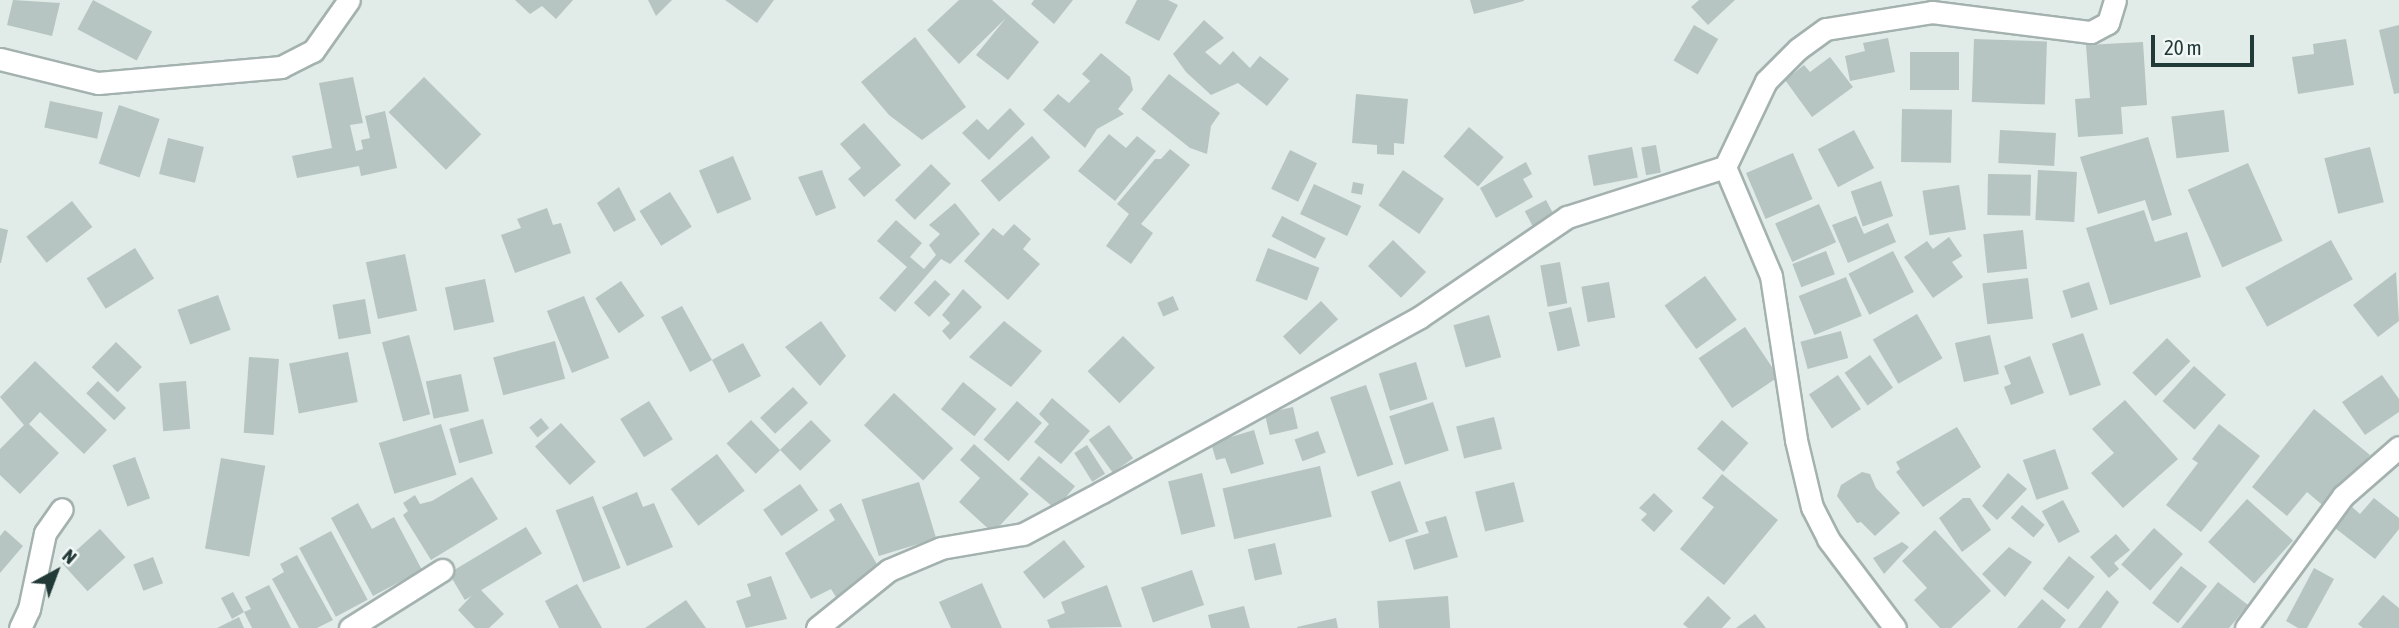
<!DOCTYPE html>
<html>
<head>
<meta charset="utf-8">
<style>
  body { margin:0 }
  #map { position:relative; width:2399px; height:628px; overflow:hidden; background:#e1ebe7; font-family:"Asap Condensed",sans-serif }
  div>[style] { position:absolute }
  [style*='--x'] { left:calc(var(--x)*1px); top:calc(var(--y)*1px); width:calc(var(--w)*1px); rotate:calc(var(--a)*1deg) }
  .building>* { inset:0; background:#b6c5c1; transform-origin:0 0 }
  .roads { filter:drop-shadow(2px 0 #a4b2af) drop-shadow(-2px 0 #a4b2af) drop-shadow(0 2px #a4b2af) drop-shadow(0 -2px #a4b2af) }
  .minor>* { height:21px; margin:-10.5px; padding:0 10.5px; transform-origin:10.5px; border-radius:10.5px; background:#fff }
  span { translate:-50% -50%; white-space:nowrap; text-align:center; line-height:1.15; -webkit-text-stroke:5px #f1f7f5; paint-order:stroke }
  .north { position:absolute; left:21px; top:537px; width:70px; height:70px; -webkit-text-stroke:5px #f1f7f5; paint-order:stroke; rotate:41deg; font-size:19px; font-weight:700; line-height:28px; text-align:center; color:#223a37 }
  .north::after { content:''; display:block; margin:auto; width:24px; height:32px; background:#223a37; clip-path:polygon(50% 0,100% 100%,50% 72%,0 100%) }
  .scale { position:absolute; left:2151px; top:35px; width:103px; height:32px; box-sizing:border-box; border:4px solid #223a37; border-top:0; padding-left:9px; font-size:21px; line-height:24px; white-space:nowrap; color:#223a37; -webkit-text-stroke:5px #f1f7f5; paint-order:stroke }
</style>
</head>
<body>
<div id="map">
  <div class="building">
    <i style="clip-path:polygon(13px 0,60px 3px,52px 36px,7px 25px)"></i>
    <i style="left:93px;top:0;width:67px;height:33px;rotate:28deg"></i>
    <i style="clip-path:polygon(515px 0,573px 0,556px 19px,542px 6px,530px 14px)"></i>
    <i style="clip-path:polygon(648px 0,672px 0,656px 16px)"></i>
    <i style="clip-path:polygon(725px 0,774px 0,757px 23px)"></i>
    <i style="clip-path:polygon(959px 0,992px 0,1039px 42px,1008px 80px,976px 55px,1006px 18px,959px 64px,927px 30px)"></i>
    <i style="clip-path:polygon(1034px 0,1073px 0,1054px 24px,1031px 4px)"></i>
    <i style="clip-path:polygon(1137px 0,1168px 0,1178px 5px,1159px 41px,1125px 23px)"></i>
    <i style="clip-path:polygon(1470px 0,1524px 0,1524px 1px,1474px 14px)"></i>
    <i style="clip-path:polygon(1699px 0,1735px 0,1708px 25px,1691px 7px)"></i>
    <i style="clip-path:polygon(1204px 20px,1224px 38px,1205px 52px,1220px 65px,1233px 51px,1250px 68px,1260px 56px,1289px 79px,1267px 106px,1238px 83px,1211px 95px,1186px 72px,1173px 54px)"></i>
    <i style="left:1694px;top:25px;width:28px;height:41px;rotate:30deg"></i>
    <i style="clip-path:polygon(2399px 25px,2399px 93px,2394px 94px,2379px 30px)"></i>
    <i style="clip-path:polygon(915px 37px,966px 107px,922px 140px,889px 115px,861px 82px)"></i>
    <i style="clip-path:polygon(1888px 38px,1895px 72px,1850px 81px,1845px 56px,1865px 51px,1863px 43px)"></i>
    <i style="left:1974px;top:39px;width:73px;height:63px;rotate:2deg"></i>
    <i style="clip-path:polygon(2346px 39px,2354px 85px,2298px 94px,2292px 57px,2314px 54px,2313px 44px)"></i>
    <i style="clip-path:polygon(2143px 42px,2147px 105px,2121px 107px,2123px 134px,2078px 137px,2075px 99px,2090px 98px,2086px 45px)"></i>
    <i style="left:1910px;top:52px;width:49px;height:38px"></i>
    <i style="clip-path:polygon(1101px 53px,1130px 77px,1133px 90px,1118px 109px,1124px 114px,1097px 129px,1085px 148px,1043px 110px,1058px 94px,1069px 103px,1090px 81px,1082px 74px)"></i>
    <i style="clip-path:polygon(1830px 57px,1853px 87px,1812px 117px,1785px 80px,1804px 65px,1810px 72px)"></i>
    <i style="clip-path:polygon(1169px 74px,1220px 113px,1211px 126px,1207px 154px,1190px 148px,1141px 109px)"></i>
    <i style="clip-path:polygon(353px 77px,363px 123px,350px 125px,356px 151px,363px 149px,361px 140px,370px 138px,365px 116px,385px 111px,397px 168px,361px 176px,359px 166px,297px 178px,292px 156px,332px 148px,319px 83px)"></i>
    <i style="left:424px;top:77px;width:81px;height:50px;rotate:45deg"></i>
    <i style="clip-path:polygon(1356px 94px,1408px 99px,1404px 144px,1394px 143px,1394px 155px,1377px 154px,1377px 145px,1352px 143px)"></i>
    <i style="left:50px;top:101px;width:54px;height:27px;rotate:12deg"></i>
    <i style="left:119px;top:105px;width:43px;height:62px;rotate:19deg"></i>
    <i style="clip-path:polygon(1010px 108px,1025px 124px,989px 160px,962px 133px,977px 119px,988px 130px)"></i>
    <i style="left:1902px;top:109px;width:50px;height:53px;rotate:1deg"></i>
    <i style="left:2224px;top:110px;width:42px;height:53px;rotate:83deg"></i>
    <i style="clip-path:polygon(864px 123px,901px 165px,864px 197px,848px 179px,861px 168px,840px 144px)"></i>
    <i style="left:1469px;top:127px;width:46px;height:39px;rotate:41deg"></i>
    <i style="left:1854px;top:130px;width:43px;height:41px;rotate:62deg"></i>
    <i style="left:2000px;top:130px;width:56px;height:33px;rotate:3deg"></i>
    <i style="clip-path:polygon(1109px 134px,1126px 148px,1137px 136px,1156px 151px,1115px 201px,1078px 171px)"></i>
    <i style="left:1032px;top:136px;width:28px;height:68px;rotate:49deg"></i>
    <i style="clip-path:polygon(2148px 137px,2172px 215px,2152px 221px,2145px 200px,2098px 214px,2080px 157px)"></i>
    <i style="left:168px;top:138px;width:37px;height:37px;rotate:14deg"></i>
    <i style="left:1656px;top:145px;width:28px;height:15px;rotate:80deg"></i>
    <i style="left:1632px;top:147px;width:31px;height:45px;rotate:79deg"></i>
    <i style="left:2370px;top:147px;width:57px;height:47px;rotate:76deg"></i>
    <i style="clip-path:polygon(1170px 149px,1190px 165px,1141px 224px,1153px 233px,1131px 264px,1106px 246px,1129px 214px,1117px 204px,1155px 159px,1161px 159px)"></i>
    <i style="left:1290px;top:150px;width:30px;height:43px;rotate:26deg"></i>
    <i style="left:1793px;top:153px;width:50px;height:51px;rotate:67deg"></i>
    <i style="left:733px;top:156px;width:47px;height:37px;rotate:67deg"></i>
    <i style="clip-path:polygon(1526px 162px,1532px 174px,1523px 179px,1533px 197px,1496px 218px,1480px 188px)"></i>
    <i style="left:2248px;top:163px;width:85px;height:66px;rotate:66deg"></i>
    <i style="left:931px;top:164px;width:28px;height:51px;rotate:45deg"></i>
    <i style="clip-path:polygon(822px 170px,836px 208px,816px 216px,798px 177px)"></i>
    <i style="left:1403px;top:170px;width:50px;height:43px;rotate:35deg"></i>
    <i style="left:2038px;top:170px;width:39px;height:50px;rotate:3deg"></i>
    <i style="left:1988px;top:174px;width:43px;height:41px;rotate:1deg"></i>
    <i style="left:1881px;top:181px;width:37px;height:32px;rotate:71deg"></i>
    <i style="left:1353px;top:182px;width:11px;height:11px;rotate:10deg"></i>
    <i style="left:1314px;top:184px;width:52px;height:33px;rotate:25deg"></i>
    <i style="left:1959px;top:185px;width:45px;height:37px;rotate:81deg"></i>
    <i style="clip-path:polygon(619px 187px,636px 220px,614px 232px,597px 203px)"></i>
    <i style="left:670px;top:192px;width:41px;height:36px;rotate:58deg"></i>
    <i style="left:1546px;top:200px;width:19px;height:24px;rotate:62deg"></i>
    <i style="left:72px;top:201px;width:33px;height:58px;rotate:52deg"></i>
    <i style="clip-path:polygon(955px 203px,980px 234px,950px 264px,941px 259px,895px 312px,879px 298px,907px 267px,877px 241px,896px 220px,922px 243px,910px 257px,924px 269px,936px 255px,929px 245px,940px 234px,929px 225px)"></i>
    <i style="left:1819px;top:204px;width:42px;height:48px;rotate:66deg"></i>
    <i style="clip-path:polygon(547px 208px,553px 225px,561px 223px,571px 253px,515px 273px,501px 235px,521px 228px,517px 219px)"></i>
    <i style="clip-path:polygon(2144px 210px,2155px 242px,2187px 232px,2201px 277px,2110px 305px,2086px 228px)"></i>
    <i style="left:1282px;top:216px;width:49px;height:23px;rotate:27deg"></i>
    <i style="clip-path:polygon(1856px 216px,1864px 234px,1888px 223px,1896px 242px,1848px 263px,1832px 225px)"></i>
    <i style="clip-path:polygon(1014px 224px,1031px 239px,1023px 249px,1040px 264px,1008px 300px,964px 261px,993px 228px,1003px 236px)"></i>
    <i style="clip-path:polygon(0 228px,8px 230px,1px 263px,0 263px)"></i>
    <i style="left:2023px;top:230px;width:39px;height:40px;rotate:84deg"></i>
    <i style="clip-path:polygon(1949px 237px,1962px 256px,1952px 262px,1963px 277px,1933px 298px,1904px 257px,1927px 241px,1933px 249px)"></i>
    <i style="left:1393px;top:240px;width:46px;height:36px;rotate:44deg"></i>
    <i style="left:2331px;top:240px;width:45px;height:98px;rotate:61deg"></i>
    <i style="left:135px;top:248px;width:36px;height:57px;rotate:58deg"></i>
    <i style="left:1268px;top:248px;width:55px;height:35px;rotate:21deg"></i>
    <i style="left:1826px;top:251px;width:25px;height:36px;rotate:69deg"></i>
    <i style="left:1893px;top:251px;width:46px;height:50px;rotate:63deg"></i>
    <i style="left:405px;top:254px;width:58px;height:40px;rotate:78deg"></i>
    <i style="left:1560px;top:262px;width:42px;height:20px;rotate:80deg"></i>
    <i style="clip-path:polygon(2396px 272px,2399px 321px,2378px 337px,2353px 305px)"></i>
    <i style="left:1705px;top:276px;width:54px;height:50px;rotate:54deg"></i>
    <i style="left:1846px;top:277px;width:42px;height:51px;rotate:68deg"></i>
    <i style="left:2028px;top:278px;width:41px;height:46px;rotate:83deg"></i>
    <i style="left:485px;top:279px;width:44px;height:41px;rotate:78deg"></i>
    <i style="left:935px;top:280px;width:21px;height:31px;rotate:43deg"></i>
    <i style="left:621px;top:281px;width:42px;height:31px;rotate:56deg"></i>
    <i style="left:1609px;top:282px;width:36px;height:28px;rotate:80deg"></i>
    <i style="left:2089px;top:282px;width:29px;height:28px;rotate:72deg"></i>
    <i style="clip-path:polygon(963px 289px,982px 307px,950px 340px,942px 331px,950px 323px,942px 315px)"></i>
    <i style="left:218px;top:295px;width:37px;height:43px;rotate:70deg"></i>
    <i style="left:584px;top:296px;width:67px;height:40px;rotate:68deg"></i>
    <i style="left:1173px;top:296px;width:15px;height:17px;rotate:67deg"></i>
    <i style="left:365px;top:299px;width:35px;height:33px;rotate:80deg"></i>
    <i style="left:1321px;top:301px;width:25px;height:52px;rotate:47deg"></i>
    <i style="clip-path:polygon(682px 306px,712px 360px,743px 343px,761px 376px,729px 393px,712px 360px,690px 372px,661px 317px)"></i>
    <i style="left:1571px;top:307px;width:40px;height:23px;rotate:77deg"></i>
    <i style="left:1917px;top:314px;width:51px;height:51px;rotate:60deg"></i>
    <i style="left:1489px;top:315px;width:44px;height:37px;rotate:74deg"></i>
    <i style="clip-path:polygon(821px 321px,846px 356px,820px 386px,785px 347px)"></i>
    <i style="clip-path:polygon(1004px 321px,1042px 351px,1011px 387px,969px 357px)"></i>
    <i style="left:1745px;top:327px;width:60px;height:56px;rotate:56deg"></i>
    <i style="left:1841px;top:331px;width:28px;height:42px;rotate:75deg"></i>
    <i style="left:2083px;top:333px;width:55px;height:33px;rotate:71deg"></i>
    <i style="left:409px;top:335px;width:82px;height:28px;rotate:75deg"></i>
    <i style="left:1990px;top:335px;width:40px;height:36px;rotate:77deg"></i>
    <i style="left:1123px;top:336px;width:45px;height:50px;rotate:45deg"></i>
    <i style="left:2167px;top:338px;width:33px;height:49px;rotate:45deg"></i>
    <i style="left:555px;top:341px;width:39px;height:64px;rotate:75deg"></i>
    <i style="left:116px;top:342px;width:36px;height:35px;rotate:44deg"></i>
    <i style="left:348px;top:352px;width:51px;height:60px;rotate:79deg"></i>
    <i style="left:1870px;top:355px;width:40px;height:31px;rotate:55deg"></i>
    <i style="clip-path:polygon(2030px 356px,2044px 393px,2011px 405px,2004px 387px,2011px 384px,2004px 366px)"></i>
    <i style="left:249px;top:357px;width:30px;height:76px;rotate:4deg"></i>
    <i style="clip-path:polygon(35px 361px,107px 430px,84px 454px,40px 412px,29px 424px,59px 453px,20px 494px,0 475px,0 449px,24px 425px,0 397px)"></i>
    <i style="left:1416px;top:362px;width:39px;height:39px;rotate:73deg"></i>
    <i style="left:2194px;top:366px;width:43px;height:47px;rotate:42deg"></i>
    <i style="left:461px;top:374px;width:38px;height:36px;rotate:78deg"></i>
    <i style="left:1838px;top:375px;width:41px;height:35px;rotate:56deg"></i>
    <i style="clip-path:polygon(2382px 375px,2399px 399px,2399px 412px,2365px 435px,2342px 402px)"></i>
    <i style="left:98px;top:381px;width:39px;height:17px;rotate:44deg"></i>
    <i style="left:186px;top:381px;width:48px;height:27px;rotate:85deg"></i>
    <i style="left:963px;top:382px;width:43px;height:35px;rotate:39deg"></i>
    <i style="left:1366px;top:385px;width:84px;height:38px;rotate:71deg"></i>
    <i style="left:793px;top:387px;width:22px;height:45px;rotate:47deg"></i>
    <i style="left:894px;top:393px;width:81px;height:44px;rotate:43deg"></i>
    <i style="clip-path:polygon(1052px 398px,1090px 431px,1061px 464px,1034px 442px,1049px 424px,1039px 414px)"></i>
    <i style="clip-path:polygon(2125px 400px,2178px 459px,2123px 508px,2091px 473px,2114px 453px,2092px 429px)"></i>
    <i style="left:649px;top:401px;width:45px;height:34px;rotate:58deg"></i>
    <i style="left:1017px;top:401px;width:33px;height:51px;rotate:41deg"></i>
    <i style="left:1433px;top:402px;width:51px;height:46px;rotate:72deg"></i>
    <i style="left:1293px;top:407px;width:22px;height:29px;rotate:77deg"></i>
    <i style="clip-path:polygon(2314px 409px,2370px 455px,2326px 508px,2307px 492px,2287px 516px,2252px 487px)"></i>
    <i style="left:1494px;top:417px;width:33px;height:39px;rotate:76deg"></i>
    <i style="left:541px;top:418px;width:13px;height:15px;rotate:51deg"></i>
    <i style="left:483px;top:419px;width:36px;height:35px;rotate:74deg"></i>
    <i style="left:751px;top:420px;width:42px;height:34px;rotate:46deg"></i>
    <i style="left:811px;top:420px;width:29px;height:43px;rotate:46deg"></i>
    <i style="left:1722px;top:420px;width:35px;height:38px;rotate:41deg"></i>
    <i style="left:561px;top:423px;width:52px;height:35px;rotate:48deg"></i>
    <i style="left:441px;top:424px;width:53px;height:65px;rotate:73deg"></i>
    <i style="clip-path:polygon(2219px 424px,2260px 456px,2201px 532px,2166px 505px,2198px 463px,2192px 459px)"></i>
    <i style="left:1109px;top:425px;width:41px;height:25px;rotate:54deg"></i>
    <i style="clip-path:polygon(1957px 427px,1981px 467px,1923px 507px,1896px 472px,1900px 469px,1896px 462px)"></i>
    <i style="clip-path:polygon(1254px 430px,1264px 464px,1231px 474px,1225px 458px,1216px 460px,1211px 443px)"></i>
    <i style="left:1318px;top:431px;width:23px;height:25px;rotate:70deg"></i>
    <i style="clip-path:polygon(974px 444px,1029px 494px,993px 533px,959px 502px,980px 478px,960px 460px)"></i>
    <i style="left:1087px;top:445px;width:34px;height:15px;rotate:58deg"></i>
    <i style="left:2055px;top:449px;width:42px;height:34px;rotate:71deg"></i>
    <i style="left:717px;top:454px;width:46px;height:58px;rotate:53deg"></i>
    <i style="left:1039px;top:456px;width:47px;height:30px;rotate:40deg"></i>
    <i style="left:135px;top:457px;width:44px;height:24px;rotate:70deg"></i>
    <i style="left:221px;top:458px;width:45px;height:92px;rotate:10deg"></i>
    <i style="left:1320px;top:466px;width:52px;height:100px;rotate:77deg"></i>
    <i style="clip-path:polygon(1862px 472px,1870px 474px,1876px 488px,1900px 513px,1875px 536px,1861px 522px,1857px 523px,1837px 496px,1841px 485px)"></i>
    <i style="left:1202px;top:473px;width:55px;height:35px;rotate:76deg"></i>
    <i style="clip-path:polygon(2008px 473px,2027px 489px,1997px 520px,1982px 506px)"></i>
    <i style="clip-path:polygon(1722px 474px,1778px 520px,1724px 585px,1680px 549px,1714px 507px,1702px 498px)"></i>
    <i style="clip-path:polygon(472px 477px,498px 519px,431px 560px,403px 515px,408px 511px,403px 503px,415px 495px,420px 504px,432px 501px)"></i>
    <i style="left:1400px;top:481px;width:54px;height:31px;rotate:70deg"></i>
    <i style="left:919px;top:482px;width:59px;height:60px;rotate:73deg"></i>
    <i style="left:1514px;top:482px;width:41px;height:40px;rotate:76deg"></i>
    <i style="left:800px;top:484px;width:32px;height:45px;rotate:55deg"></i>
    <i style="clip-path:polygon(637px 492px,643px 507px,654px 503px,673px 547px,627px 566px,602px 507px)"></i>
    <i style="clip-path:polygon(1654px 493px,1673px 511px,1654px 532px,1641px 520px,1647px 514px,1639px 508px)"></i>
    <i style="left:593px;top:496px;width:77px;height:40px;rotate:69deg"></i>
    <i style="clip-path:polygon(1963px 498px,1970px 498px,1991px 530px,1962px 552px,1939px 518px)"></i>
    <i style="clip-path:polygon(2374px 498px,2399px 518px,2399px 529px,2375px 559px,2335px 528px,2352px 507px,2360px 514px)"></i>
    <i style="left:2247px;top:499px;width:62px;height:58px;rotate:42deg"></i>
    <i style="left:2063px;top:500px;width:36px;height:24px;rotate:62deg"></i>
    <i style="clip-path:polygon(358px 503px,372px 529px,394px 517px,422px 570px,373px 596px,331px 518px)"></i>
    <i style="clip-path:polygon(841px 503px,881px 571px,836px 597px,831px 589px,811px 599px,785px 553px,835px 520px,829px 510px)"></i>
    <i style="left:2022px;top:505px;width:30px;height:17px;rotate:41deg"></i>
    <i style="clip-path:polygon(1446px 516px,1458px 557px,1414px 570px,1405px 540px,1429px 533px,1425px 522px)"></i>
    <i style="left:526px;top:527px;width:31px;height:90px;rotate:59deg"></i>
    <i style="left:2154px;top:528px;width:39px;height:49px;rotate:42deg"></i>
    <i style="left:100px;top:529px;width:38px;height:51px;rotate:48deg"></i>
    <i style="clip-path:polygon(5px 530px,23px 546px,0 573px,0 536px)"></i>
    <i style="clip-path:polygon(1935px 530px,1991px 591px,1951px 628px,1940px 628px,1914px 600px,1927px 588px,1902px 561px)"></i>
    <i style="left:331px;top:531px;width:78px;height:36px;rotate:62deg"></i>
    <i style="clip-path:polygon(2116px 534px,2130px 550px,2114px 563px,2119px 569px,2109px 578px,2090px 557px)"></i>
    <i style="left:1064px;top:540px;width:34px;height:52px;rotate:52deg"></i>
    <i style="clip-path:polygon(1902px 542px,1909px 547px,1884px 574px,1873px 558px)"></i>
    <i style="left:1275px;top:543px;width:32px;height:28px;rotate:77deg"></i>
    <i style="clip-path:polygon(2009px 547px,2032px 562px,2005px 597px,1982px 574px)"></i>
    <i style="clip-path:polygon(297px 555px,333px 620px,317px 628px,299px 628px,272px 579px,284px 572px,280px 564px)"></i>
    <i style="left:2069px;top:556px;width:33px;height:42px;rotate:39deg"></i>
    <i style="left:153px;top:557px;width:28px;height:21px;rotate:69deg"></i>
    <i style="left:2181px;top:566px;width:33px;height:47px;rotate:38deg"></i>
    <i style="clip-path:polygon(2314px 568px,2334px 579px,2307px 628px,2298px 628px,2286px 621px)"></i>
    <i style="left:1192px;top:570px;width:37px;height:54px;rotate:71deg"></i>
    <i style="clip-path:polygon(771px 576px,787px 619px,746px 628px,736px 601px,751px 596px,747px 584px)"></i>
    <i style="clip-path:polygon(2218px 582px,2248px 605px,2229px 628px,2181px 628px)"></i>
    <i style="clip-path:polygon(982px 583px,1002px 628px,951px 628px,939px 602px)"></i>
    <i style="clip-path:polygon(577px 584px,602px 628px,559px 628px,545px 601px)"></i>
    <i style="clip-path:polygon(269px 585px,291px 628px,252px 628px,244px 612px,232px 619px,221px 598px,233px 592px,244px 612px,251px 609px,245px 597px)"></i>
    <i style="clip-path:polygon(1107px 585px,1122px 627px,1050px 628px,1047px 620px,1065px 613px,1061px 602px)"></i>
    <i style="clip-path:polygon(479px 588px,504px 614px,489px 628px,475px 628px,458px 610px)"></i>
    <i style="clip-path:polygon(2107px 590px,2119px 602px,2101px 628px,2078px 628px)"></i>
    <i style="clip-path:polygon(2383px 595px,2399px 608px,2399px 628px,2363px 628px,2358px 624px)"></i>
    <i style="left:1448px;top:596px;width:32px;height:71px;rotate:86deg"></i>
    <i style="clip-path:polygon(1708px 596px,1731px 618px,1722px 628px,1688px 628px,1683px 624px)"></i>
    <i style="clip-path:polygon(2042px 599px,2066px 620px,2060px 628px,2017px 628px)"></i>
    <i style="clip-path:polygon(686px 600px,706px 628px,645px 628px)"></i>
    <i style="clip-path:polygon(1244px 606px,1250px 628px,1211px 628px,1208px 615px)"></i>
    <i style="clip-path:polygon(1755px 614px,1766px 628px,1736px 628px)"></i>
    <i style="clip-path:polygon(239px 617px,244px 628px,217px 628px)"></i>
    <i style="clip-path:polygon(1336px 618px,1338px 628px,1297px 628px,1297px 627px)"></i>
  </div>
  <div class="roads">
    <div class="minor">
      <i style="--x:0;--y:59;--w:101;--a:13.8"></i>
      <i style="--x:98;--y:83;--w:184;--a:-5"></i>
      <i style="--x:281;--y:67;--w:36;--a:-27"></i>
      <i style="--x:313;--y:51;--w:62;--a:-54.8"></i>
      <i style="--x:1725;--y:167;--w:118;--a:67.1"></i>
      <i style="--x:1771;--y:276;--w:166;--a:81.3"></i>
      <i style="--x:1796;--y:440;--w:69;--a:76.6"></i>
      <i style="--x:1812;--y:507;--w:36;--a:63"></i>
      <i style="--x:1828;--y:539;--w:111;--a:53"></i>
      <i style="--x:20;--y:628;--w:21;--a:-65"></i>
      <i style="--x:29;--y:609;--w:78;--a:-78.1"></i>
      <i style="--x:45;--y:533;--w:29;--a:-55"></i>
      <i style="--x:350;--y:628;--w:109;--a:-32.2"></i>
      <i style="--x:817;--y:628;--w:92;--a:-38.9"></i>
      <i style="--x:889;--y:570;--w:56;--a:-22.9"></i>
      <i style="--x:941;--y:548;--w:83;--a:-9.7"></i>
      <i style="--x:1023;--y:534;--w:89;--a:-28"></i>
      <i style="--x:1102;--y:492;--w:363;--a:-28.8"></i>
      <i style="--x:1420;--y:317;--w:178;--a:-34.2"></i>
      <i style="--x:1567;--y:217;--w:166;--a:-17.6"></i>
      <i style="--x:1725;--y:167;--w:95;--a:-64.5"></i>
      <i style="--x:1766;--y:81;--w:45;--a:-45"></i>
      <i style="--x:1798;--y:49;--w:34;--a:-36"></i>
      <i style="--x:1826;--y:29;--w:107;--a:-9.1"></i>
      <i style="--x:1932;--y:12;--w:160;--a:7.2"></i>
      <i style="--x:2091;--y:32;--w:19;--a:-28"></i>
      <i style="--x:2108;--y:23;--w:24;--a:-73"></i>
      <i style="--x:2246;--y:628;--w:164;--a:-53.7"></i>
      <i style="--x:2343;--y:496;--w:74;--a:-41.2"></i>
    </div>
  </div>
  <div class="north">N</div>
  <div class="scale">20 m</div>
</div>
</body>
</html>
